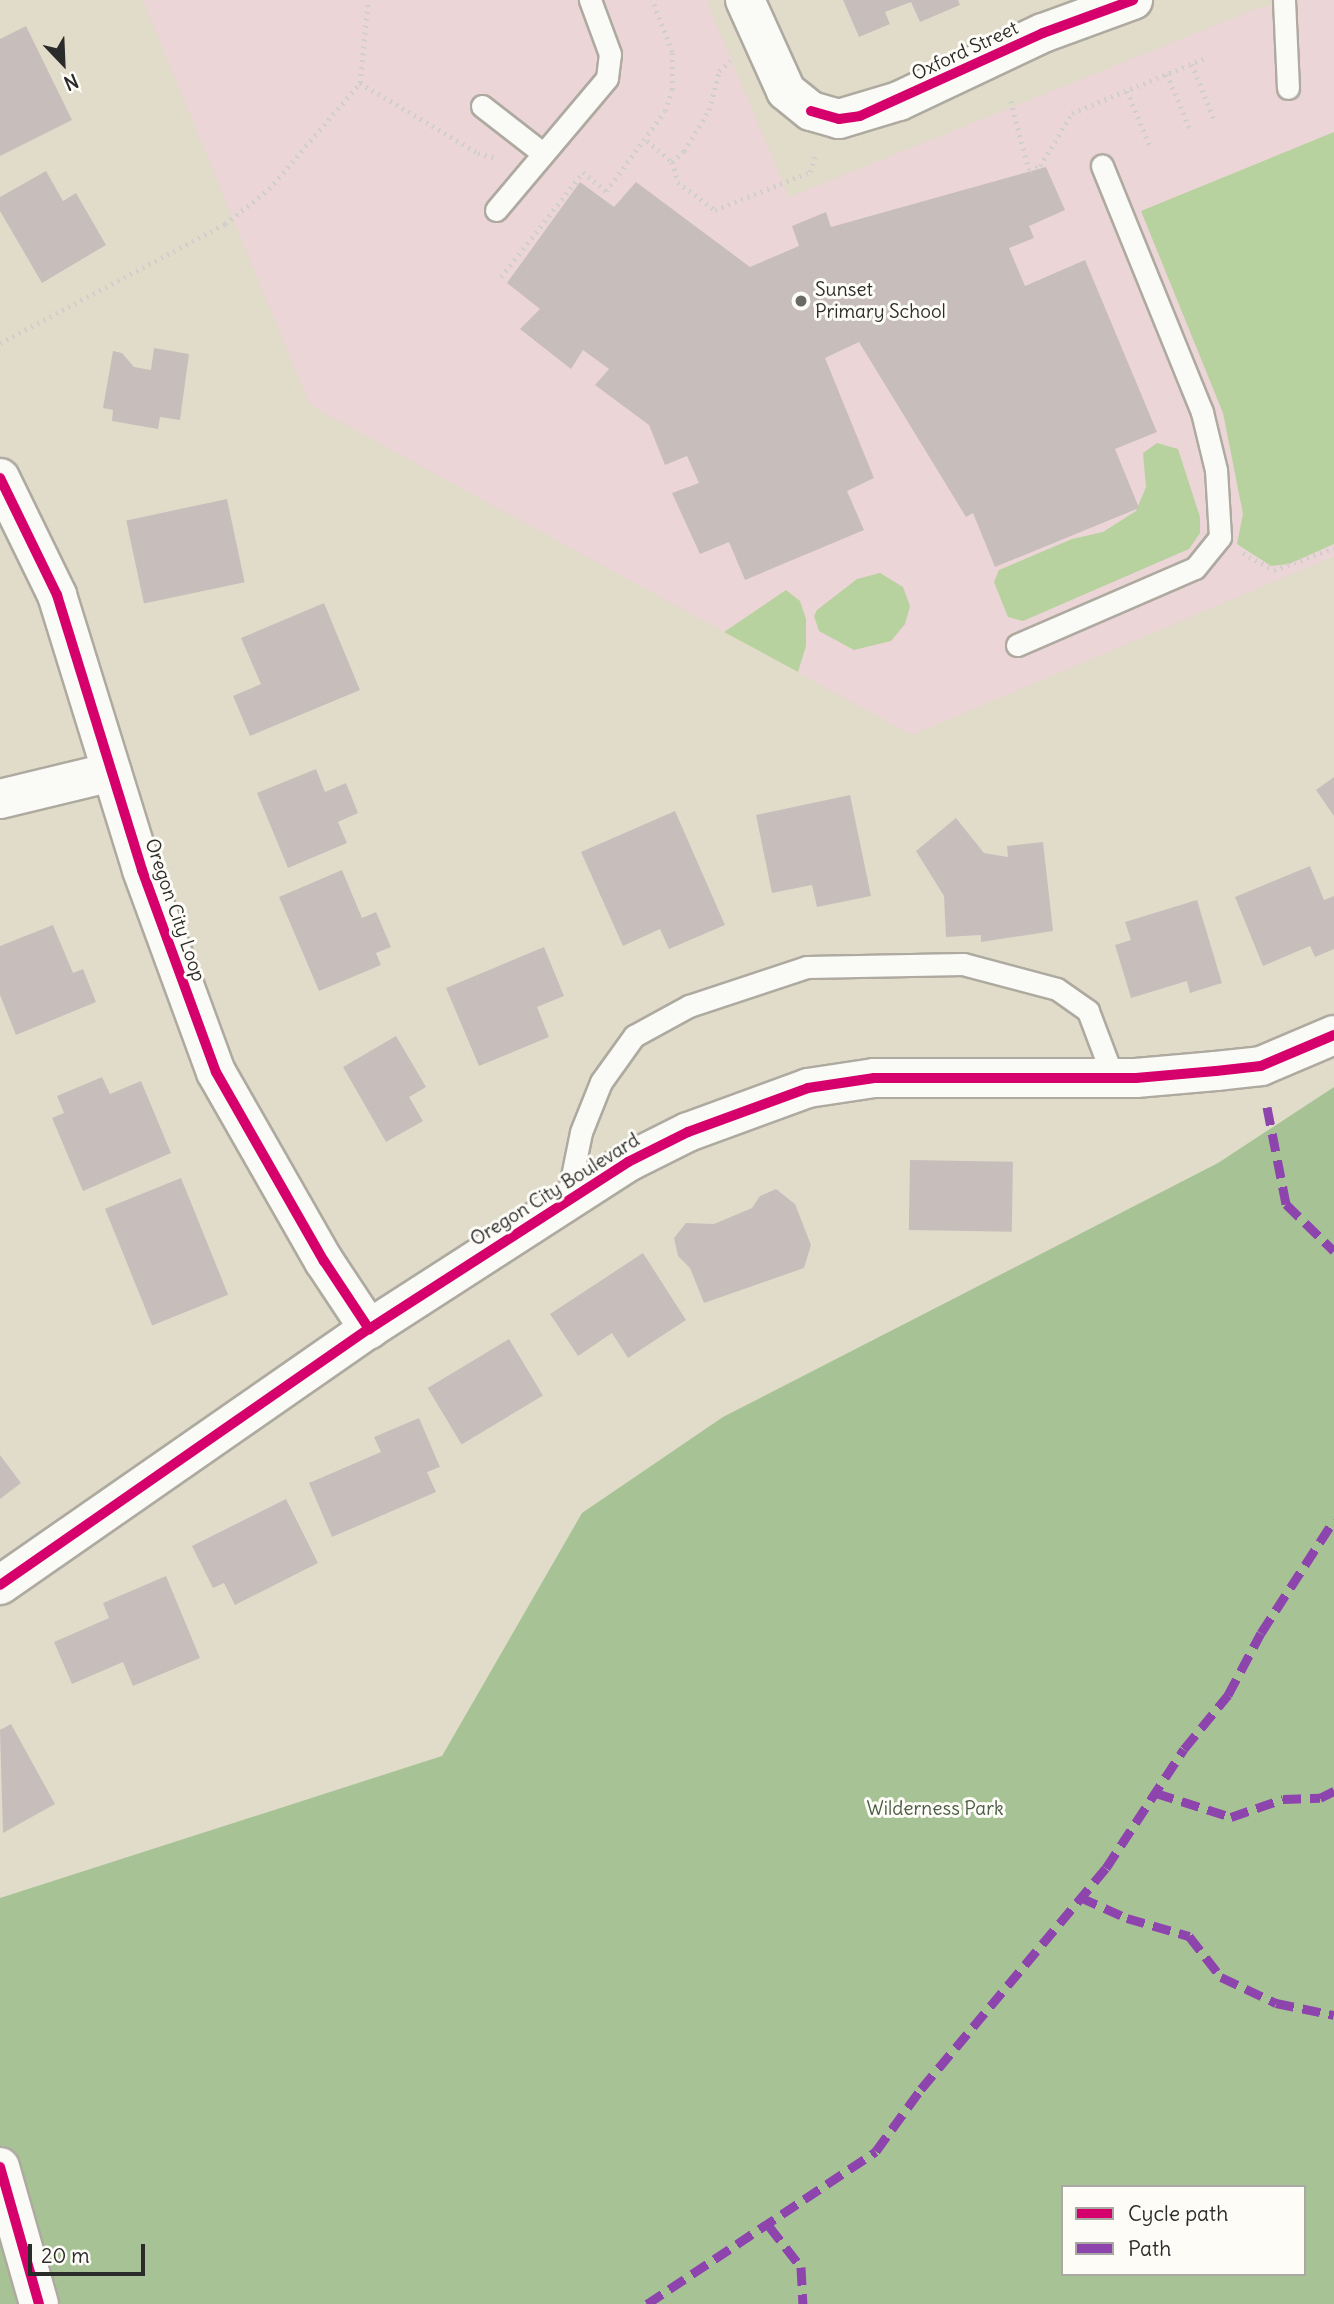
<!DOCTYPE html>
<html>
<head>
<meta charset="utf-8">
<style>
  body { margin:0 }
  #map { position:relative; width:1334px; height:2304px; overflow:hidden; background:#e1dcca; font-family:Delius,sans-serif }
  div>[style] { position:absolute }
  [style*='--x'] { left:calc(var(--x)*1px); top:calc(var(--y)*1px); width:calc(var(--w)*1px); rotate:calc(var(--a)*1deg) }
  .built>* { inset:0; background:#ebd5d6 }
  .green>* { inset:0; background:#b8d29f }
  .forest>* { inset:0; background:#a7c396 }
  .building>* { inset:0; background:#c7bebc; transform-origin:0 0 }
  .path>* { height:4.5px; margin-top:-2.25px; transform-origin:0; background:repeating-linear-gradient(90deg,#d1cfcb 0 2px,transparent 0 7px) }
  .roads { filter:drop-shadow(2px 0 #aeaaa0) drop-shadow(-2px 0 #aeaaa0) drop-shadow(0 2px #aeaaa0) drop-shadow(0 -2px #aeaaa0) }
  .service>* { height:21px; margin:-10.5px; padding:0 10.5px; transform-origin:10.5px; border-radius:10.5px; background:#fafaf7 }
  .minor>* { height:38px; margin:-19px; padding:0 19px; transform-origin:19px; border-radius:19px; background:#fafaf7 }
  .tertiary>* { height:38px; margin:-19px; padding:0 19px; transform-origin:19px; border-radius:19px; background:#fafaf7 }
  .quiet>* { height:9px; margin-top:-4.5px; transform-origin:0; background:repeating-linear-gradient(90deg,#8e44ad 0 18px,transparent 0 27px) }
  .cycleway>* { height:10px; margin:-5px; padding:0 5px; transform-origin:5px; border-radius:5px; background:#d6006c }
  .dots>* { width:19px; height:19px; translate:-50% -50%; box-sizing:border-box; border:4px solid #fdfcf7; border-radius:50% }
  span { translate:-50% -50%; white-space:nowrap; text-align:center; line-height:1.15; -webkit-text-stroke:6px #fdfcf7; paint-order:stroke }
  .street-label { font-size:19px; color:#2b2b2b }
  .poi-label { font-size:19px; color:#2b2b2b }
  .left { translate:0 -50%; text-align:left }
  .park-label { font-size:19px; color:#4b5b43 }
  .legend { position:absolute; left:1061px; top:2185px; width:245px; height:91px; box-sizing:border-box; background:#fdfcf7; border:2px solid #a9a8a5; margin:0; padding:9px 12px; list-style:none; font-size:21px; color:#2b2b2b }
  .legend li { display:flex; align-items:center; gap:14px; height:35px }
  .legend b { width:35px; border:2px solid #a9a8a5 }
  .north { position:absolute; left:28px; top:28px; width:70px; height:70px; -webkit-text-stroke:5px #fdfcf7; paint-order:stroke; rotate:157deg; font-size:19px; font-weight:700; line-height:28px; text-align:center; color:#2b2b2b }
  .north::after { content:''; display:block; margin:auto; width:24px; height:32px; background:#2b2b2b; clip-path:polygon(50% 0,100% 100%,50% 72%,0 100%) }
  .scale { position:absolute; left:28px; top:2244px; width:117px; height:32px; box-sizing:border-box; border:4px solid #2b2b2b; border-top:0; padding-left:9px; font-size:21px; line-height:24px; white-space:nowrap; color:#2b2b2b; -webkit-text-stroke:5px #fdfcf7; paint-order:stroke }
</style>
</head>
<body>
<div id="map">
  <div class="built">
    <i style="clip-path:polygon(143px 0,706px 0,789px 197px,1256px 9px,1293px 0,1334px 0,1334px 556px,912px 735px,310px 405px)"></i>
  </div>
  <div class="green">
    <i style="clip-path:polygon(1334px 132px,1334px 544px,1289px 564px,1271px 566px,1237px 544px,1243px 514px,1223px 413px,1141px 211px)"></i>
    <i style="clip-path:polygon(1157px 443px,1178px 449px,1200px 517px,1200px 533px,1189px 549px,1023px 621px,1008px 617px,994px 582px,999px 570px,1072px 539px,1103px 532px,1136px 511px,1146px 487px,1143px 453px)"></i>
    <i style="clip-path:polygon(880px 573px,903px 587px,910px 606px,905px 624px,891px 641px,854px 650px,819px 631px,814px 616px,817px 610px,857px 579px)"></i>
    <i style="clip-path:polygon(786px 590px,800px 601px,806px 619px,806px 646px,798px 672px,724px 632px)"></i>
  </div>
  <div class="forest">
    <i style="clip-path:polygon(evenodd,1334px 1087px,1334px 2304px,0 2304px,0 1898px,442px 1756px,582px 1513px,723px 1417px,1218px 1163px,1334px 1087px,1063px 2187px,1304px 2187px,1304px 2274px,1063px 2274px,1063px 2187px)"></i>
  </div>
  <div class="building">
    <i style="clip-path:polygon(843px 0,958px 0,960px 5px,920px 22px,911px 2px,885px 12px,890px 24px,859px 37px)"></i>
    <i style="clip-path:polygon(26px 26px,72px 120px,0 156px,0 39px)"></i>
    <i style="clip-path:polygon(1046px 167px,1065px 210px,1029px 226px,1034px 238px,1009px 248px,1025px 286px,1085px 260px,1157px 432px,1115px 449px,1139px 508px,995px 567px,973px 513px,966px 517px,859px 342px,825px 358px,874px 478px,847px 491px,864px 530px,745px 580px,729px 542px,700px 554px,672px 493px,699px 483px,687px 456px,665px 465px,649px 425px,595px 385px,609px 369px,583px 350px,571px 369px,520px 329px,540px 309px,507px 283px,580px 182px,614px 207px,636px 182px,750px 267px,799px 246px,792px 226px,826px 212px,831px 227px)"></i>
    <i style="clip-path:polygon(46px 171px,63px 201px,76px 193px,106px 245px,42px 283px,0 211px,0 197px)"></i>
    <i style="clip-path:polygon(154px 348px,189px 354px,180px 420px,160px 417px,158px 429px,112px 421px,113px 410px,103px 408px,113px 351px,122px 353px,134px 367px,151px 370px)"></i>
    <i style="left:227px;top:499px;width:85px;height:103px;rotate:78deg"></i>
    <i style="clip-path:polygon(324px 603px,360px 690px,250px 736px,233px 696px,261px 684px,241px 638px)"></i>
    <i style="clip-path:polygon(316px 769px,325px 792px,346px 783px,358px 813px,338px 822px,347px 843px,288px 868px,257px 793px)"></i>
    <i style="clip-path:polygon(1334px 777px,1334px 816px,1316px 790px)"></i>
    <i style="clip-path:polygon(850px 795px,871px 896px,817px 907px,812px 885px,772px 893px,756px 815px)"></i>
    <i style="clip-path:polygon(675px 811px,725px 925px,669px 949px,660px 929px,623px 946px,581px 852px)"></i>
    <i style="clip-path:polygon(956px 818px,984px 853px,1008px 857px,1007px 846px,1043px 842px,1053px 931px,981px 942px,981px 935px,946px 937px,944px 896px,916px 851px)"></i>
    <i style="clip-path:polygon(1310px 866px,1324px 900px,1334px 896px,1334px 949px,1315px 957px,1310px 946px,1263px 966px,1235px 897px)"></i>
    <i style="clip-path:polygon(342px 870px,362px 918px,376px 912px,391px 947px,376px 953px,381px 965px,319px 991px,279px 897px)"></i>
    <i style="clip-path:polygon(1197px 900px,1222px 983px,1190px 993px,1187px 981px,1131px 998px,1115px 945px,1131px 940px,1125px 922px)"></i>
    <i style="clip-path:polygon(53px 925px,73px 973px,83px 969px,96px 1002px,16px 1035px,0 995px,0 946px)"></i>
    <i style="clip-path:polygon(544px 947px,564px 996px,537px 1007px,549px 1037px,479px 1066px,446px 988px)"></i>
    <i style="clip-path:polygon(396px 1036px,426px 1087px,409px 1097px,423px 1121px,386px 1142px,343px 1067px)"></i>
    <i style="clip-path:polygon(102px 1077px,110px 1094px,141px 1081px,171px 1153px,83px 1191px,52px 1118px,64px 1113px,57px 1096px)"></i>
    <i style="left:910px;top:1160px;width:103px;height:70px;rotate:1deg"></i>
    <i style="left:181px;top:1178px;width:126px;height:82px;rotate:68deg"></i>
    <i style="clip-path:polygon(776px 1189px,795px 1204px,811px 1245px,804px 1268px,704px 1303px,690px 1268px,678px 1256px,674px 1238px,686px 1223px,714px 1224px,752px 1208px,760px 1196px)"></i>
    <i style="clip-path:polygon(643px 1253px,686px 1320px,628px 1358px,612px 1333px,578px 1356px,550px 1314px)"></i>
    <i style="left:509px;top:1339px;width:66px;height:95px;rotate:59deg"></i>
    <i style="clip-path:polygon(419px 1418px,440px 1467px,427px 1472px,436px 1492px,332px 1537px,309px 1483px,381px 1452px,374px 1437px)"></i>
    <i style="clip-path:polygon(0 1455px,21px 1483px,0 1499px)"></i>
    <i style="clip-path:polygon(286px 1499px,318px 1563px,235px 1605px,224px 1583px,213px 1588px,192px 1546px)"></i>
    <i style="clip-path:polygon(166px 1576px,200px 1658px,133px 1686px,123px 1662px,72px 1684px,54px 1642px,109px 1618px,103px 1603px)"></i>
    <i style="clip-path:polygon(11px 1724px,55px 1804px,3px 1833px,0 1730px)"></i>
  </div>
  <div class="path">
    <i style="--x:1192;--y:64;--w:59;--a:68.2"></i>
    <i style="--x:1167;--y:74;--w:60;--a:67.3"></i>
    <i style="--x:360;--y:83;--w:83;--a:-84.5"></i>
    <i style="--x:1127;--y:91;--w:60;--a:67.3"></i>
    <i style="--x:1011;--y:101;--w:71;--a:75.4"></i>
    <i style="--x:1029;--y:170;--w:12;--a:-20"></i>
    <i style="--x:1040;--y:166;--w:62;--a:-58.9"></i>
    <i style="--x:1072;--y:113;--w:147;--a:-22.4"></i>
    <i style="--x:647;--y:141;--w:33;--a:40"></i>
    <i style="--x:672;--y:162;--w:16;--a:-43"></i>
    <i style="--x:684;--y:151;--w:48;--a:-58.6"></i>
    <i style="--x:709;--y:110;--w:40;--a:-75.6"></i>
    <i style="--x:719;--y:71;--w:15;--a:-42"></i>
    <i style="--x:672;--y:162;--w:21;--a:73"></i>
    <i style="--x:678;--y:182;--w:46;--a:37.1"></i>
    <i style="--x:715;--y:210;--w:102;--a:-21.8"></i>
    <i style="--x:810;--y:172;--w:21;--a:-73"></i>
    <i style="--x:501;--y:277;--w:133;--a:-52"></i>
    <i style="--x:583;--y:172;--w:30;--a:40"></i>
    <i style="--x:606;--y:191;--w:99;--a:-53.6"></i>
    <i style="--x:665;--y:111;--w:22;--a:-72"></i>
    <i style="--x:672;--y:90;--w:38;--a:-90"></i>
    <i style="--x:672;--y:52;--w:56;--a:-111"></i>
    <i style="--x:0;--y:343;--w:255;--a:-27.9"></i>
    <i style="--x:225;--y:224;--w:56;--a:-38.5"></i>
    <i style="--x:269;--y:189;--w:140;--a:-49.4"></i>
    <i style="--x:360;--y:83;--w:137;--a:30.7"></i>
    <i style="--x:478;--y:153;--w:19;--a:16"></i>
    <i style="--x:1243;--y:553;--w:35;--a:29"></i>
    <i style="--x:1274;--y:570;--w:64;--a:-20.1"></i>
  </div>
  <div class="roads">
    <div class="service">
      <i style="--x:1284;--y:0;--w:88;--a:87.4"></i>
      <i style="--x:482;--y:106;--w:75;--a:37.9"></i>
      <i style="--x:496;--y:210;--w:172;--a:-49.9"></i>
      <i style="--x:607;--y:78;--w:24;--a:-83"></i>
      <i style="--x:610;--y:54;--w:58;--a:-110.3"></i>
      <i style="--x:1017;--y:645;--w:194;--a:-23.4"></i>
      <i style="--x:1195;--y:568;--w:40;--a:-51"></i>
      <i style="--x:1220;--y:537;--w:67;--a:-93.4"></i>
      <i style="--x:1216;--y:470;--w:60;--a:-103.6"></i>
      <i style="--x:1202;--y:412;--w:266;--a:-112.1"></i>
      <i style="--x:567;--y:1201;--w:70;--a:-78.5"></i>
      <i style="--x:581;--y:1132;--w:54;--a:-68.2"></i>
      <i style="--x:601;--y:1082;--w:57;--a:-54.3"></i>
      <i style="--x:634;--y:1036;--w:63;--a:-28.6"></i>
      <i style="--x:689;--y:1006;--w:124;--a:-18.3"></i>
      <i style="--x:807;--y:967;--w:156;--a:-1.1"></i>
      <i style="--x:963;--y:964;--w:97;--a:14.9"></i>
      <i style="--x:1057;--y:989;--w:38;--a:35"></i>
      <i style="--x:1088;--y:1011;--w:71;--a:69.3"></i>
    </div>
    <div class="minor">
      <i style="--x:745;--y:0;--w:100;--a:65.7"></i>
      <i style="--x:786;--y:91;--w:32;--a:39"></i>
      <i style="--x:811;--y:111;--w:29;--a:16"></i>
      <i style="--x:839;--y:119;--w:63;--a:-16.7"></i>
      <i style="--x:899;--y:101;--w:159;--a:-25.3"></i>
      <i style="--x:1043;--y:33;--w:96;--a:-20.1"></i>
      <i style="--x:0;--y:478;--w:130;--a:64"></i>
      <i style="--x:57;--y:595;--w:288;--a:72.8"></i>
      <i style="--x:142;--y:870;--w:215;--a:69.9"></i>
      <i style="--x:216;--y:1072;--w:218;--a:60.3"></i>
      <i style="--x:324;--y:1261;--w:82;--a:56.5"></i>
      <i style="--x:0;--y:799;--w:115;--a:-13.6"></i>
      <i style="--x:0;--y:1585;--w:449;--a:-34.8"></i>
      <i style="--x:369;--y:1329;--w:308;--a:-32.8"></i>
      <i style="--x:628;--y:1162;--w:67;--a:-26.6"></i>
      <i style="--x:688;--y:1132;--w:128;--a:-20.1"></i>
      <i style="--x:808;--y:1088;--w:67;--a:-8.6"></i>
      <i style="--x:874;--y:1078;--w:262;--a:0"></i>
      <i style="--x:1136;--y:1078;--w:80;--a:-5"></i>
      <i style="--x:1216;--y:1071;--w:45;--a:-6.3"></i>
      <i style="--x:1261;--y:1066;--w:79;--a:-23"></i>
    </div>
    <div class="tertiary">
      <i style="--x:0;--y:2167;--w:142;--a:74.1"></i>
    </div>
  </div>
  <div class="quiet">
    <i style="--x:1267;--y:1107;--w:99;--a:78.9"></i>
    <i style="--x:1286;--y:1204;--w:67;--a:44.4"></i>
    <i style="--x:1156;--y:1793;--w:79;--a:17.7"></i>
    <i style="--x:1231;--y:1817;--w:55;--a:-19.1"></i>
    <i style="--x:1283;--y:1799;--w:37;--a:-2"></i>
    <i style="--x:1320;--y:1798;--w:16;--a:-27"></i>
    <i style="--x:1080;--y:1897;--w:51;--a:24.1"></i>
    <i style="--x:1127;--y:1918;--w:65;--a:16.2"></i>
    <i style="--x:1189;--y:1936;--w:52;--a:52"></i>
    <i style="--x:1221;--y:1977;--w:61;--a:25.3"></i>
    <i style="--x:1276;--y:2003;--w:59;--a:11.7"></i>
    <i style="--x:769;--y:2226;--w:52;--a:52"></i>
    <i style="--x:801;--y:2267;--w:37;--a:87"></i>
    <i style="--x:647;--y:2304;--w:275;--a:-33.7"></i>
    <i style="--x:876;--y:2151;--w:77;--a:-54"></i>
    <i style="--x:921;--y:2089;--w:288;--a:-50.1"></i>
    <i style="--x:1106;--y:1868;--w:142;--a:-56.8"></i>
    <i style="--x:1184;--y:1749;--w:70;--a:-50.8"></i>
    <i style="--x:1228;--y:1695;--w:70;--a:-62"></i>
    <i style="--x:1261;--y:1633;--w:135;--a:-57.1"></i>
  </div>
  <div class="cycleway">
    <i style="--x:811;--y:111;--w:29;--a:16"></i>
    <i style="--x:839;--y:119;--w:21;--a:-8"></i>
    <i style="--x:860;--y:116;--w:201;--a:-24.4"></i>
    <i style="--x:1043;--y:33;--w:96;--a:-20.1"></i>
    <i style="--x:0;--y:478;--w:130;--a:64"></i>
    <i style="--x:57;--y:595;--w:288;--a:72.8"></i>
    <i style="--x:142;--y:870;--w:215;--a:69.9"></i>
    <i style="--x:216;--y:1072;--w:218;--a:60.3"></i>
    <i style="--x:324;--y:1261;--w:82;--a:56.5"></i>
    <i style="--x:0;--y:1585;--w:449;--a:-34.8"></i>
    <i style="--x:369;--y:1329;--w:308;--a:-32.8"></i>
    <i style="--x:628;--y:1162;--w:67;--a:-26.6"></i>
    <i style="--x:688;--y:1132;--w:128;--a:-20.1"></i>
    <i style="--x:808;--y:1088;--w:67;--a:-8.6"></i>
    <i style="--x:874;--y:1078;--w:262;--a:0"></i>
    <i style="--x:1136;--y:1078;--w:80;--a:-5"></i>
    <i style="--x:1216;--y:1071;--w:45;--a:-6.3"></i>
    <i style="--x:1261;--y:1066;--w:79;--a:-23"></i>
    <i style="--x:0;--y:2167;--w:142;--a:74.1"></i>
  </div>
  <div class="dots">
    <i style="left:801px;top:301px;background:#6b6963"></i>
  </div>
  <div class="street-label">
    <span style="left:965px;top:51px;rotate:-25deg">Oxford Street</span>
    <span style="left:175px;top:910px;rotate:71deg">Oregon City Loop</span>
    <span style="left:555px;top:1190px;rotate:-32deg">Oregon City Boulevard</span>
  </div>
  <div class="poi-label">
    <span class="left" style="left:815px;top:301px">Sunset<br>Primary School</span>
  </div>
  <div class="park-label">
    <span style="left:935px;top:1809px">Wilderness Park</span>
  </div>
  <ul class="legend">
  <li><b style="height:9px;background:#d6006c"></b>Cycle path</li>
  <li><b style="height:9px;background:#8e44ad"></b>Path</li>
  </ul>
  <div class="north">N</div>
  <div class="scale">20 m</div>
</div>
</body>
</html>
